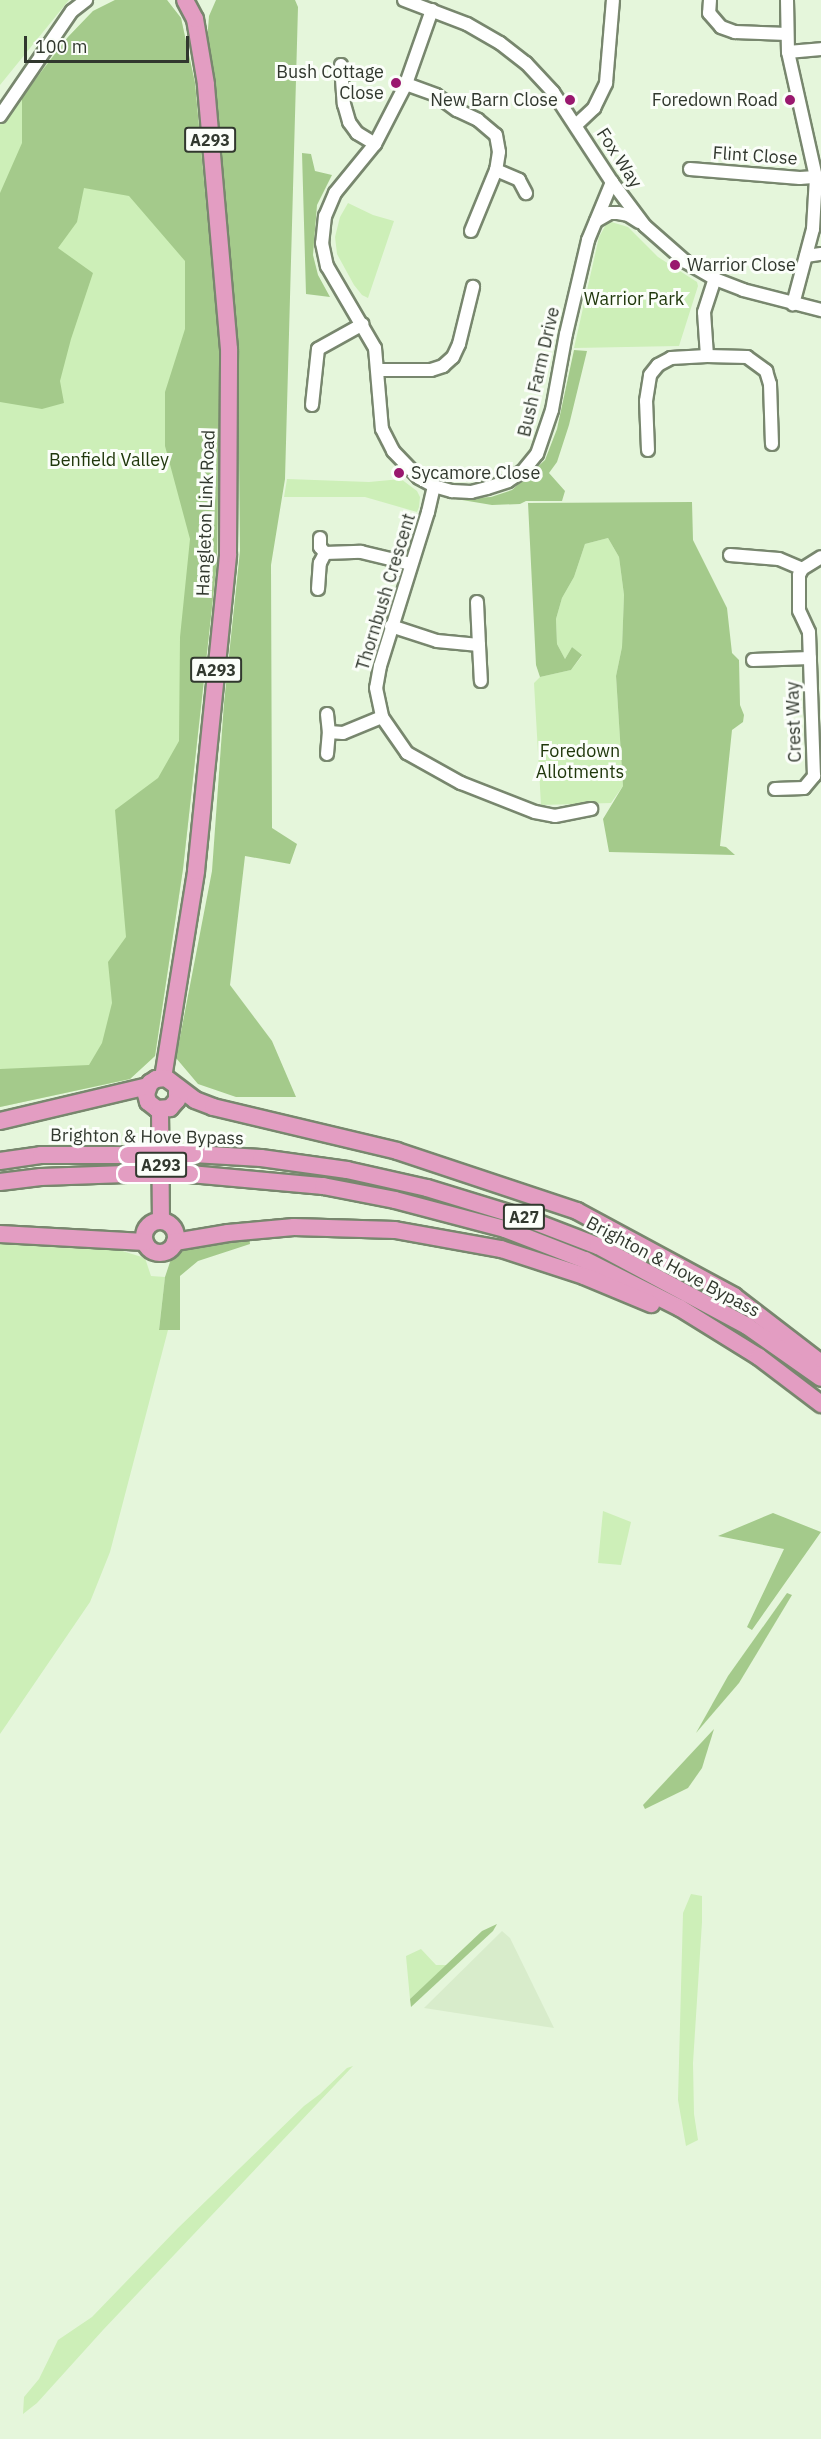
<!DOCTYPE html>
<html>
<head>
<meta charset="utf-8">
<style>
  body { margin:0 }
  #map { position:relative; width:821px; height:2439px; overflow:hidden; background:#e5f6db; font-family:"IBM Plex Sans",sans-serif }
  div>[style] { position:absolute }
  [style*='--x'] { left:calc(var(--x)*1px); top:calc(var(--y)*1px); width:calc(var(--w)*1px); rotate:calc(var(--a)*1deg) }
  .built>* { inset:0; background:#d8eccb }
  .green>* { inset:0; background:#cdefb8 }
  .forest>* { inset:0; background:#a4ca8b }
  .roads { filter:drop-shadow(2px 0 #78876e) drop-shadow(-2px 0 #78876e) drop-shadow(0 2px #78876e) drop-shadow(0 -2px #78876e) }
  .minor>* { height:12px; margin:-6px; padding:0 6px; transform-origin:6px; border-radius:6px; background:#fff }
  .highway>* { height:16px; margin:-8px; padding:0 8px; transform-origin:8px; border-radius:8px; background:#e39dc2 }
  .highway>.ring { margin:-8px; padding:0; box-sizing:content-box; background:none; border:16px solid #e39dc2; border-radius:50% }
  .bridges { filter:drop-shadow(2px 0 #fff) drop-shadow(-2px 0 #fff) drop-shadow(0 2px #fff) drop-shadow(0 -2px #fff) }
  .highway-bridge>* { height:16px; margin:-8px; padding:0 8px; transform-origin:8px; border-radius:8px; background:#e39dc2 }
  .dots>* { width:16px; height:16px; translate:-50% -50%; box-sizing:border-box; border:3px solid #fbfef9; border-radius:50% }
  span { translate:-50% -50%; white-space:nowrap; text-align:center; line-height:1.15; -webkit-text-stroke:6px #fbfef9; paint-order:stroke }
  .shield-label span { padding:2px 4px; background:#fbfef9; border:2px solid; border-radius:4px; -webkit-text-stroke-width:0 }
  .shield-label { font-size:16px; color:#31382e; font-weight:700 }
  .poi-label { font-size:18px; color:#31382e }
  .right { translate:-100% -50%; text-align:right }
  .left { translate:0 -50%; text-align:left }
  .street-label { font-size:18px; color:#31382e }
  .park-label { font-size:18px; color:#20380c }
  .scale { position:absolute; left:24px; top:36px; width:165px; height:27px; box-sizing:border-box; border:3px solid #31382e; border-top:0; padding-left:8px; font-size:18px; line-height:21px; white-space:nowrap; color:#31382e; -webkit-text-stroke:4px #fbfef9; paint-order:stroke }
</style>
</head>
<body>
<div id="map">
  <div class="built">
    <i style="clip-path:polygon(502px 1931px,510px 1938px,554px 2028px,424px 2008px)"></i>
  </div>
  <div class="green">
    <i style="clip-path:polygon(0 0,69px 0,0 85px)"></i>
    <i style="clip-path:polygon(115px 0,167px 0,181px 18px,195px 83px,220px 357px,217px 562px,183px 869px,155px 1056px,130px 1079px,0 1107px,0 122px,68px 37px,93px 11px)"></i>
    <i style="clip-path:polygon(348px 203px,373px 215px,394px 221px,368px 298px,362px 295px,354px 285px,337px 254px,335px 237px,340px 217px)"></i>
    <i style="clip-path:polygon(608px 221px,628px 227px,658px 257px,697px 282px,698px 286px,679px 346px,574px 348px,599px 237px)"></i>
    <i style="clip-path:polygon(287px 479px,369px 482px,401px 479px,417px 491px,420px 497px,419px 507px,417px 512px,365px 497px,284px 497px)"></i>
    <i style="clip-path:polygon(608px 538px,619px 557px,624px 595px,622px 647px,616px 676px,623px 786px,611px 803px,541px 805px,534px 683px,540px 677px,571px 670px,582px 656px,572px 647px,565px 659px,557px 644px,556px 619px,562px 598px,574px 577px,585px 544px)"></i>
    <i style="clip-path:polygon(0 1240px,116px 1249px,145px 1258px,151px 1276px,165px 1277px,159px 1329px,168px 1330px,110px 1552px,90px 1602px,0 1734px)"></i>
    <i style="clip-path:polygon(603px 1511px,631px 1522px,621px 1565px,598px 1563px)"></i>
    <i style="clip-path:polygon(691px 1894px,702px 1896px,702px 1922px,693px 2063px,694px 2114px,698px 2140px,686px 2146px,678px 2100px,683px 1913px)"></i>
    <i style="clip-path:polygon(421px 1949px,436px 1965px,447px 1965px,410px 1999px,406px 1956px)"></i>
    <i style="clip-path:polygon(353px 2066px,103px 2330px,37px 2403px,23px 2414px,24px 2397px,39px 2379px,58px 2340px,92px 2317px,178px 2228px,304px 2106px,320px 2094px,347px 2068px)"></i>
  </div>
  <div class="forest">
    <i style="clip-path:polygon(115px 0,167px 0,181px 18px,195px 83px,220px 357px,217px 562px,183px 869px,155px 1056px,130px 1079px,0 1107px,0 1069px,89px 1065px,102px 1043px,112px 1003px,108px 962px,126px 937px,115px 810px,158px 778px,179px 741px,180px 637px,190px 539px,165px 446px,165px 392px,185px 329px,185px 261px,129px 196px,84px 188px,77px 222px,58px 248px,93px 273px,71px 339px,60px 381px,64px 403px,42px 409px,0 402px,0 193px,22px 143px,22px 97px,68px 37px,93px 11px)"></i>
    <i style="clip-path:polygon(216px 0,295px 0,298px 7px,285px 479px,271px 565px,272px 828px,297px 844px,290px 864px,245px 856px,230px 985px,272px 1041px,296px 1097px,236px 1097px,198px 1084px,176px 1058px,212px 871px,224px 703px,240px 551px,238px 362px,206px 53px,209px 16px)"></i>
    <i style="clip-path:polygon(302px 153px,311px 154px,315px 171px,332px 175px,317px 205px,313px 255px,318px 275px,330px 297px,306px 294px)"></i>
    <i style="clip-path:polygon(574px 350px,587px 351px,569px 425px,557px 462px,549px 473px,565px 491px,562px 501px,526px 501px,520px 504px,492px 505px,456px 499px,491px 497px,512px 490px,545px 460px,557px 429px)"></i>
    <i style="clip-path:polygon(692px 502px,693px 540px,727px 608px,732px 653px,739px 660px,740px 705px,744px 715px,743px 722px,732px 730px,720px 846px,726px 847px,735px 855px,609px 852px,603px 819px,623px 786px,616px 676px,622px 647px,624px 595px,619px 557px,608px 538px,585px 544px,574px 577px,562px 598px,556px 619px,557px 644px,565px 659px,572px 647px,582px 655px,571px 670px,540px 677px,536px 665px,528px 503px)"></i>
    <i style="clip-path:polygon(249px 1235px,250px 1244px,198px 1261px,180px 1276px,180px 1330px,159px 1330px,165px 1277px,171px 1259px,192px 1245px)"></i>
    <i style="clip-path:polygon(773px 1513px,821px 1532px,752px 1630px,747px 1627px,784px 1549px,718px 1536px)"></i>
    <i style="clip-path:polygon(787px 1593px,792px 1595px,739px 1683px,696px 1733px,728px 1676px)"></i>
    <i style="clip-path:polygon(714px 1729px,702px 1768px,688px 1788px,645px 1809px,643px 1805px)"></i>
    <i style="clip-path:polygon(497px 1924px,493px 1931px,411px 2007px,410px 1999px,482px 1931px)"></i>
  </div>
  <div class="roads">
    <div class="minor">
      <i style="--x:404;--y:0;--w:67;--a:20.9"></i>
      <i style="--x:467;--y:24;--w:38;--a:30"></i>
      <i style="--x:500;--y:43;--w:33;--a:38"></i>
      <i style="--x:526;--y:63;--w:40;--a:47"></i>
      <i style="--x:553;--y:92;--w:108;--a:56.8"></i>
      <i style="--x:612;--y:182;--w:55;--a:53.1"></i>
      <i style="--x:645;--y:226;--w:55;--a:41.3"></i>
      <i style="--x:686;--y:262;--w:34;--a:30"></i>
      <i style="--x:715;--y:279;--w:30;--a:21"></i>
      <i style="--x:743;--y:290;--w:81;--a:14.4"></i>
      <i style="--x:710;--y:0;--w:13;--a:94"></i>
      <i style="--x:709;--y:13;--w:18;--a:49"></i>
      <i style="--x:721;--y:27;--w:15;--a:20"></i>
      <i style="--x:735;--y:32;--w:52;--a:2.2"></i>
      <i style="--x:787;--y:0;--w:52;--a:88.9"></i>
      <i style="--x:788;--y:52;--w:128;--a:77.4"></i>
      <i style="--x:816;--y:177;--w:52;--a:93.3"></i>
      <i style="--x:813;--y:229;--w:78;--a:104.9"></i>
      <i style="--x:432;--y:10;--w:78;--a:109.4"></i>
      <i style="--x:406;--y:84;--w:68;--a:117.3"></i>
      <i style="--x:375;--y:144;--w:63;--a:129.2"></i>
      <i style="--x:335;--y:193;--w:25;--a:113"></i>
      <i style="--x:325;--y:216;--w:27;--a:96"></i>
      <i style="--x:322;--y:243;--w:24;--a:78"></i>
      <i style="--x:327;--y:266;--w:95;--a:59.7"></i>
      <i style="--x:375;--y:348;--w:81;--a:85.1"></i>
      <i style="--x:382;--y:429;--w:25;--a:63"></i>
      <i style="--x:393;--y:451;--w:37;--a:46"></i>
      <i style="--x:419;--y:478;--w:17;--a:28"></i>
      <i style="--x:434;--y:486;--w:19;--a:16"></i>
      <i style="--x:452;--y:491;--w:19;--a:3"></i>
      <i style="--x:471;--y:492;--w:16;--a:-14"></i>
      <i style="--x:487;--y:488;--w:22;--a:-18"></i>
      <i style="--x:508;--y:481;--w:18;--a:-34"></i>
      <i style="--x:523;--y:471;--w:22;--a:-51"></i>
      <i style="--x:537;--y:454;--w:46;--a:-71.2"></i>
      <i style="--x:552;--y:410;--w:77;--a:-79.6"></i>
      <i style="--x:566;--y:334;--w:97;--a:-76.8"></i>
      <i style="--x:588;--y:240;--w:63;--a:-67.5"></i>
      <i style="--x:788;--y:52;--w:33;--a:-5"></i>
      <i style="--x:341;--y:65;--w:39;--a:86"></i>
      <i style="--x:344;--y:104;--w:19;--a:74"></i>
      <i style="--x:349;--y:122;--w:14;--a:54"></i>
      <i style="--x:357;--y:133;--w:21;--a:31"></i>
      <i style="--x:406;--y:84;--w:32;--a:20"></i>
      <i style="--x:436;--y:95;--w:26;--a:36"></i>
      <i style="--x:457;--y:110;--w:23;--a:25"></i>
      <i style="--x:478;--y:120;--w:23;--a:40"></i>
      <i style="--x:496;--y:135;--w:17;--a:80"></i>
      <i style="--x:499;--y:152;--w:18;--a:99"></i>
      <i style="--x:496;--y:170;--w:66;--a:112.3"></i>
      <i style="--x:0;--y:116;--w:127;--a:-55.6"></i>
      <i style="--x:72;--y:11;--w:18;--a:-38"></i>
      <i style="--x:576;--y:125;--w:25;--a:-43"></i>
      <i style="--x:594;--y:108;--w:28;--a:-64"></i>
      <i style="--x:606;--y:83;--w:83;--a:-85.2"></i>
      <i style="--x:690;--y:169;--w:110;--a:4.7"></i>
      <i style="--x:800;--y:178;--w:16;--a:-4"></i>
      <i style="--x:496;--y:170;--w:25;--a:23"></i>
      <i style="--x:519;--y:180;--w:15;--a:62"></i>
      <i style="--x:596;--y:221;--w:16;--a:-30"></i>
      <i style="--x:610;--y:213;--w:8;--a:0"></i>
      <i style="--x:618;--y:213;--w:10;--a:11"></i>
      <i style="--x:628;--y:215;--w:13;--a:32"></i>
      <i style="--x:806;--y:256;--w:15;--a:-8"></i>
      <i style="--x:707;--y:356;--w:44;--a:-93.9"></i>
      <i style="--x:704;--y:312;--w:35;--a:-72"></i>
      <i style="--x:378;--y:370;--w:53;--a:0"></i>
      <i style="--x:431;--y:370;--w:13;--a:-18"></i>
      <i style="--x:443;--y:366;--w:13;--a:-42"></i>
      <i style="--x:453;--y:357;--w:14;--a:-65"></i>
      <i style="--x:459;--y:344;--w:59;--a:-76.2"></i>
      <i style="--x:312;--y:405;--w:56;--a:-83.9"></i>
      <i style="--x:318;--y:349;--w:51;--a:-29.1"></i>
      <i style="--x:648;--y:450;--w:49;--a:-92.3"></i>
      <i style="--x:646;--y:401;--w:26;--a:-81"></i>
      <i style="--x:650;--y:375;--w:13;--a:-51"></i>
      <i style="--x:658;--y:365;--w:15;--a:-28"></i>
      <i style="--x:671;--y:358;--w:36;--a:-3"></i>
      <i style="--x:707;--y:356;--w:40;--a:1.4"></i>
      <i style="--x:747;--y:357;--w:24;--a:36"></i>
      <i style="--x:766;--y:371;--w:14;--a:73"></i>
      <i style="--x:770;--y:384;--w:60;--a:88.1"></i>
      <i style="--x:434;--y:486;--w:27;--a:103"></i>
      <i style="--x:428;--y:512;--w:161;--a:107.3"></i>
      <i style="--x:380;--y:666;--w:22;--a:100"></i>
      <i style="--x:376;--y:688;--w:30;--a:78"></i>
      <i style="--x:382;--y:717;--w:44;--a:55.2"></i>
      <i style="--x:407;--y:753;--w:62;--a:29.1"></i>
      <i style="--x:461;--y:783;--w:79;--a:21.4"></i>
      <i style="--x:535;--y:812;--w:20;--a:11"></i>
      <i style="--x:555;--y:816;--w:37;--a:-11"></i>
      <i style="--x:320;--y:538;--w:9;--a:90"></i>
      <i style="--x:320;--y:547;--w:8;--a:50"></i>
      <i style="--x:730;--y:555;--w:49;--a:4.7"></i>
      <i style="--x:779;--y:559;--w:25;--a:23"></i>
      <i style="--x:802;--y:569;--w:22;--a:-32"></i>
      <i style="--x:318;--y:589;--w:26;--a:-86"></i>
      <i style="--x:320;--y:563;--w:11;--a:-63"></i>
      <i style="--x:325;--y:553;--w:36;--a:-2"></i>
      <i style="--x:361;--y:552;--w:51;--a:13.5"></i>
      <i style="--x:391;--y:626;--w:48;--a:18.1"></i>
      <i style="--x:437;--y:641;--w:42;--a:5.4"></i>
      <i style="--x:479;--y:645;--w:43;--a:-92.7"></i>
      <i style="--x:479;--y:645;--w:36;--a:87"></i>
      <i style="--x:753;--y:660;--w:57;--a:-2"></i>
      <i style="--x:327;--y:714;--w:18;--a:84"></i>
      <i style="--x:329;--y:732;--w:14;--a:4"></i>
      <i style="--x:343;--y:733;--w:42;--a:-22.3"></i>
      <i style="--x:327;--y:754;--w:22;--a:-85"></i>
      <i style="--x:775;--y:789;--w:29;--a:-2"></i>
      <i style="--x:804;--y:788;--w:16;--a:-50"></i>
      <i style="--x:814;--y:776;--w:144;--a:-92"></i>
      <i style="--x:809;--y:632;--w:23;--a:-115"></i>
      <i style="--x:799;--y:611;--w:36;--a:-90"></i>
      <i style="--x:799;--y:575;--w:7;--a:-63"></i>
    </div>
    <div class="highway">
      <i style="--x:163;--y:1078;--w:210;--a:-80.9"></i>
      <i style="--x:196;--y:871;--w:319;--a:-84.2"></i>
      <i style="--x:228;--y:554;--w:205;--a:-89.7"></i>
      <i style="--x:229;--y:349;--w:266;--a:-95"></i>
      <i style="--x:206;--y:84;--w:66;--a:-99.6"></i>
      <i style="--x:195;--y:19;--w:21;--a:-118"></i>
      <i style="--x:177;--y:1087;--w:13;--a:90"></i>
      <i style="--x:177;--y:1100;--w:11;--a:131"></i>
      <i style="--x:170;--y:1108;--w:13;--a:176"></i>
      <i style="--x:157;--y:1109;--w:11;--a:-142"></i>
      <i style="--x:148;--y:1102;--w:8;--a:-104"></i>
      <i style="--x:146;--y:1094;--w:12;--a:-70"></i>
      <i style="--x:150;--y:1083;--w:7;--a:-34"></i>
      <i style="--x:156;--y:1079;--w:10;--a:-6"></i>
      <i style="--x:166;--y:1078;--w:36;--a:37"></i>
      <i style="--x:195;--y:1100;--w:19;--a:21"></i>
      <i style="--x:213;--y:1107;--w:189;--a:13.4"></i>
      <i style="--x:397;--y:1151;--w:190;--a:18.4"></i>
      <i style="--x:577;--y:1211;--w:179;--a:28.4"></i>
      <i style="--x:734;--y:1296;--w:110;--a:37.6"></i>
      <i style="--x:160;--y:1110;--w:111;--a:89.5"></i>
      <i style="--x:0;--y:1121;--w:152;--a:-13.3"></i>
      <i style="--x:193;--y:1154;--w:68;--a:3.4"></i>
      <i style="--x:261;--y:1158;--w:87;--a:7.9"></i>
      <i style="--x:347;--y:1170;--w:82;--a:12.7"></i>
      <i style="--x:427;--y:1188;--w:102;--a:17"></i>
      <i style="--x:525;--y:1218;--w:78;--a:21"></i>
      <i style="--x:598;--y:1246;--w:169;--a:28.2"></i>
      <i style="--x:747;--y:1326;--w:90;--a:35.1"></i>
      <i style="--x:0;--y:1161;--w:41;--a:-8.3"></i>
      <i style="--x:41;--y:1155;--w:87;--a:0"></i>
      <i style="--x:190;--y:1174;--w:134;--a:5.2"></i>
      <i style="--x:323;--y:1186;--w:73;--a:11"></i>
      <i style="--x:395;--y:1200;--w:114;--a:14.8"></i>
      <i style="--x:505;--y:1229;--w:86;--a:21.2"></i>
      <i style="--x:585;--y:1260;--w:106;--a:26.8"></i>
      <i style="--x:680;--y:1308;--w:93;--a:31.8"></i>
      <i style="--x:759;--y:1357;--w:78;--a:37.2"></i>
      <i style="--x:0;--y:1182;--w:41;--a:-7"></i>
      <i style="--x:41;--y:1177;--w:85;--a:-2"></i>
      <i class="ring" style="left:144px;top:1221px;width:16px;height:16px"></i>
      <i style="--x:0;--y:1234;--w:145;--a:3.2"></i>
      <i style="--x:175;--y:1242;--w:54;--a:-9.6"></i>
      <i style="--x:228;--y:1233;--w:66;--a:-5.2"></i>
      <i style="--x:294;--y:1227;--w:101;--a:1.7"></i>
      <i style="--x:395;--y:1230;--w:108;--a:10.2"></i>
      <i style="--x:501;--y:1249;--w:87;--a:18"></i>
      <i style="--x:584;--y:1276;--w:73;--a:22.7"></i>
    </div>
  </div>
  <div class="bridges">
    <div class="highway-bridge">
      <i style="--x:128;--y:1155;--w:65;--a:-0.9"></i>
      <i style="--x:126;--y:1174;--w:64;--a:0"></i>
    </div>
  </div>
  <div class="dots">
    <i style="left:396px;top:83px;background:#99186e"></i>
    <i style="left:570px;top:100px;background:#99186e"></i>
    <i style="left:790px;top:100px;background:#99186e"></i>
    <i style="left:675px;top:265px;background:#99186e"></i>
    <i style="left:399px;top:473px;background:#99186e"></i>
  </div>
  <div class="shield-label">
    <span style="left:210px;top:140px">A293</span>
    <span style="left:216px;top:670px">A293</span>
    <span style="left:161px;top:1165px">A293</span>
    <span style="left:524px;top:1217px">A27</span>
  </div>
  <div class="poi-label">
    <span class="right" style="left:384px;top:83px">Bush Cottage<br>Close</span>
    <span class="right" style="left:558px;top:100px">New Barn Close</span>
    <span class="right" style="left:778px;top:100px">Foredown Road</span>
    <span class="left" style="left:687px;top:265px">Warrior Close</span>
    <span class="left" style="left:411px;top:473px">Sycamore Close</span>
  </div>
  <div class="street-label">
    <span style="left:755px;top:156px;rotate:4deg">Flint Close</span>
    <span style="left:619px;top:158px;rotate:57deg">Fox Way</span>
    <span style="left:539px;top:372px;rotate:-77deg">Bush Farm Drive</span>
    <span style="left:206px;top:513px;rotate:-88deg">Hangleton Link Road</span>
    <span style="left:386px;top:592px;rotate:-73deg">Thornbush Crescent</span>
    <span style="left:794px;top:722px;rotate:-92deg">Crest Way</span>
    <span style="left:147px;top:1137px;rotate:1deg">Brighton &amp; Hove Bypass</span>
    <span style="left:673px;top:1267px;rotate:28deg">Brighton &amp; Hove Bypass</span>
  </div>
  <div class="park-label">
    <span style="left:634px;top:299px">Warrior Park</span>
    <span style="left:109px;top:460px">Benfield Valley</span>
    <span style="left:580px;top:762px">Foredown<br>Allotments</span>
  </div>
  <div class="scale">100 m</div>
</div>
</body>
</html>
